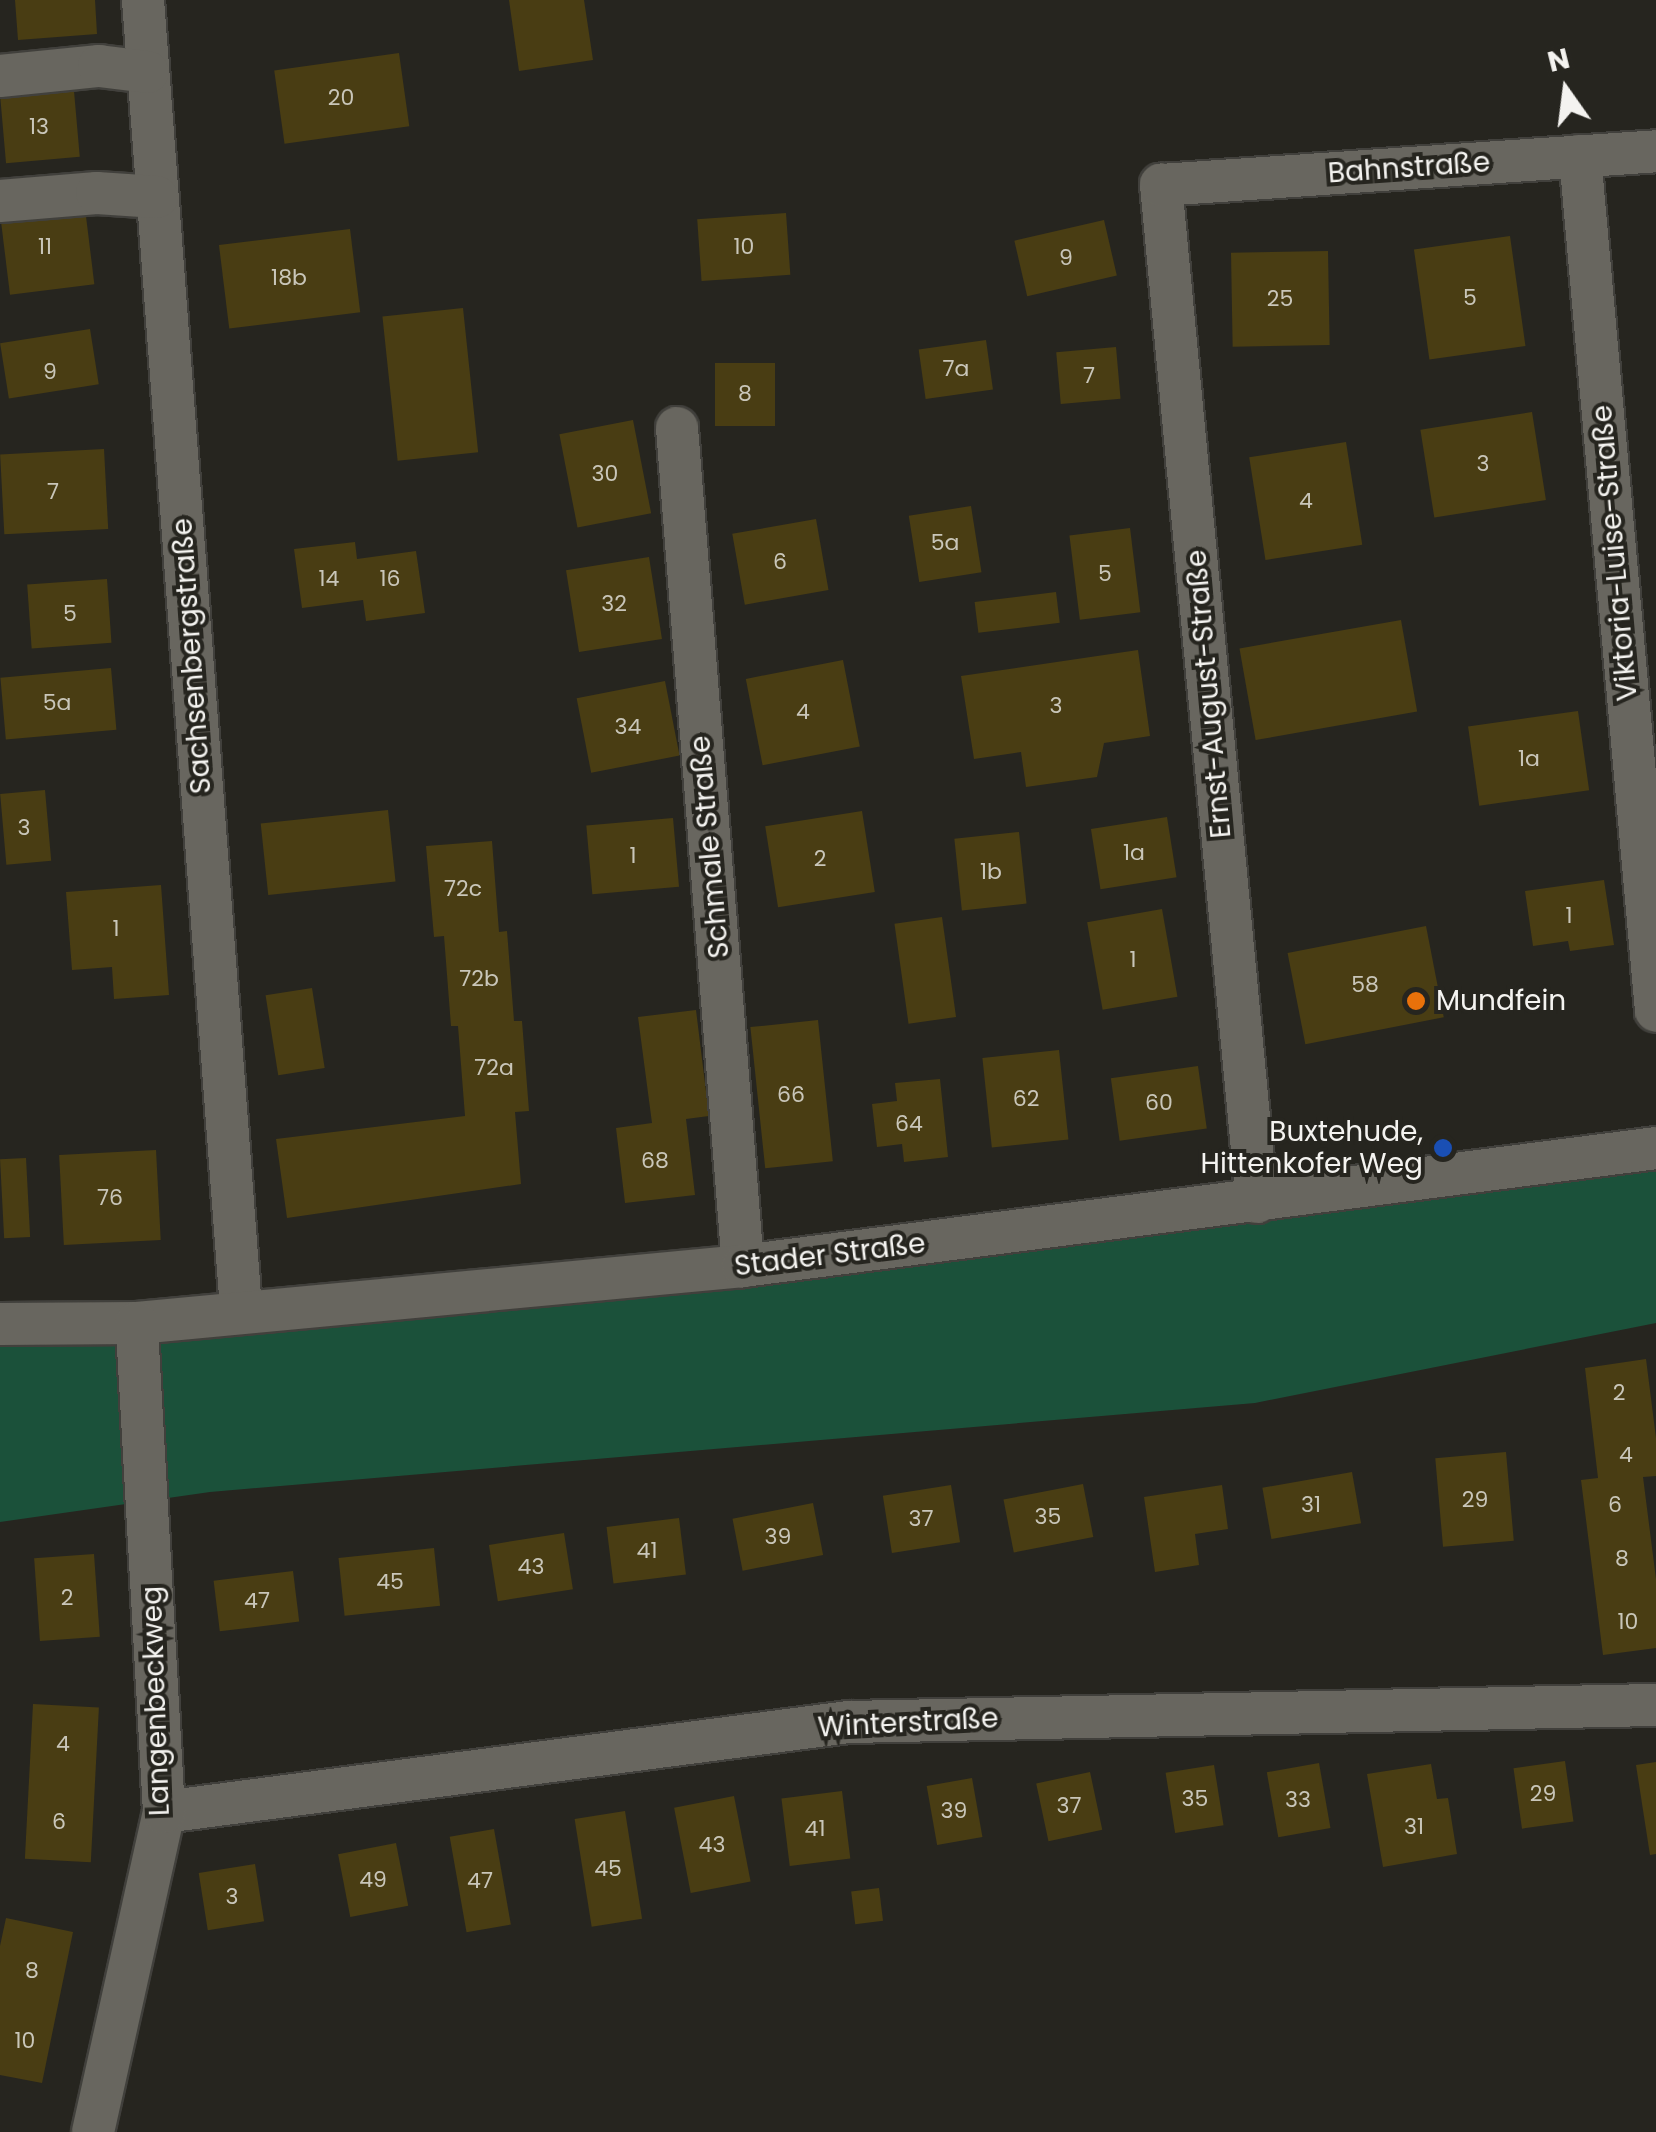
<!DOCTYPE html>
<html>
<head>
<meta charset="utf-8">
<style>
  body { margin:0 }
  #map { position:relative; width:1656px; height:2132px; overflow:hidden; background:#26251f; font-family:Poppins,sans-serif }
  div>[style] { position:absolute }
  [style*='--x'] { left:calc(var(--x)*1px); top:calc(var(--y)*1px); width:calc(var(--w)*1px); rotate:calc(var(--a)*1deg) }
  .green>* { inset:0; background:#1b513a }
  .building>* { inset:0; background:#493d13; transform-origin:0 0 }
  .roads { filter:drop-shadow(2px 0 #41403c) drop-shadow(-2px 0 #41403c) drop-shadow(0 2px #41403c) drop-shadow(0 -2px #41403c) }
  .minor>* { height:42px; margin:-21px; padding:0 21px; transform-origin:21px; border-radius:21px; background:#68665f }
  .dots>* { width:28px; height:28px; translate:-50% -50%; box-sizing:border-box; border:5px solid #26251f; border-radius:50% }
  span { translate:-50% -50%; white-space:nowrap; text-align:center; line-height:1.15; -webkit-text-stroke:8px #26251f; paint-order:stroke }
  .number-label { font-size:22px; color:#c9c6b9 }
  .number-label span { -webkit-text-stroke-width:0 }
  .street-label { font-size:28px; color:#f4f3f0 }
  .poi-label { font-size:28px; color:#f4f3f0 }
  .left { translate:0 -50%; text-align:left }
  .right { translate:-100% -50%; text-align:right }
  .north { position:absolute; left:1516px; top:40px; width:100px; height:100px; -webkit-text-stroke:8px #26251f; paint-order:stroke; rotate:346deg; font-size:28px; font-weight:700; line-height:40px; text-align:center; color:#f4f3f0 }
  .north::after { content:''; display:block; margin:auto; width:35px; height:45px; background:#f4f3f0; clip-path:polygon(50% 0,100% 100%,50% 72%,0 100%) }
</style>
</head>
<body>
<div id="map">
  <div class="green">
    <i style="clip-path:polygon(1656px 1165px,1656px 1323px,1255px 1403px,210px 1492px,0 1522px,0 1338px)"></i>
  </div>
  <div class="building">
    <i style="clip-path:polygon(15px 0,95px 0,97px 34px,18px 40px)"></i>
    <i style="clip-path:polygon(509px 0,584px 0,593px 60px,519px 71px)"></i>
    <i style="left:399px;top:53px;width:74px;height:126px;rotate:82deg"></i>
    <i style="left:74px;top:91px;width:66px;height:74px;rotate:85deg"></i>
    <i style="left:84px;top:200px;width:85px;height:85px;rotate:83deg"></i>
    <i style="left:786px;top:213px;width:62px;height:89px;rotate:86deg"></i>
    <i style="left:1104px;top:220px;width:57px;height:92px;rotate:77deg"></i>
    <i style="left:350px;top:229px;width:84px;height:132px;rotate:83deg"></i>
    <i style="left:1510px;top:236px;width:111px;height:97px;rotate:82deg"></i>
    <i style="left:1328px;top:251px;width:94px;height:97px;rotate:89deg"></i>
    <i style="left:463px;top:308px;width:145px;height:81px;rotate:84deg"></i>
    <i style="left:90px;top:329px;width:56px;height:91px;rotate:81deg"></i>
    <i style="left:986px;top:340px;width:50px;height:68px;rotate:82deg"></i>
    <i style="left:1116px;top:347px;width:52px;height:60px;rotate:85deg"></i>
    <i style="left:715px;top:363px;width:60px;height:63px"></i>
    <i style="left:1532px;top:412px;width:89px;height:113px;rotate:81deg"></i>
    <i style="left:633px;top:420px;width:95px;height:75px;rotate:79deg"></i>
    <i style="left:1346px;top:442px;width:104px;height:98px;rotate:81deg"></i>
    <i style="left:104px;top:449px;width:80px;height:104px;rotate:87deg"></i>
    <i style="left:971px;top:506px;width:67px;height:63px;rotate:81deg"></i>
    <i style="left:816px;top:519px;width:72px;height:85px;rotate:80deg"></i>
    <i style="left:1130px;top:528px;width:85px;height:61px;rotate:83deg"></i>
    <i style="clip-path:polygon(355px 542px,357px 559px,416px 551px,425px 613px,366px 621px,363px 600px,302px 608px,294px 549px)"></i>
    <i style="left:649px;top:557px;width:83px;height:84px;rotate:81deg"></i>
    <i style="left:107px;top:579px;width:64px;height:80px;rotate:86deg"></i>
    <i style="left:1056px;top:592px;width:31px;height:82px;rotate:83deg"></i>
    <i style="left:1401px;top:620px;width:93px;height:164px;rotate:80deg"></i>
    <i style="clip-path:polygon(1138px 650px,1150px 736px,1104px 743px,1097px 777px,1026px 787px,1021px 752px,974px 759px,961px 676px)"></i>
    <i style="left:843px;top:660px;width:88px;height:99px;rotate:79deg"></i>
    <i style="left:111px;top:668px;width:62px;height:111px;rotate:85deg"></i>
    <i style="left:665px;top:681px;width:76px;height:90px;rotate:79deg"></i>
    <i style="left:1578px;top:711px;width:80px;height:111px;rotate:82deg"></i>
    <i style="left:45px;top:790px;width:71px;height:45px;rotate:85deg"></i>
    <i style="left:388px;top:810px;width:72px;height:128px;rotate:84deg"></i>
    <i style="left:862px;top:811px;width:82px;height:98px;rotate:81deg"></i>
    <i style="left:1167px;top:817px;width:61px;height:77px;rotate:81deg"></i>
    <i style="left:673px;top:818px;width:69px;height:87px;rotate:85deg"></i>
    <i style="left:1019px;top:832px;width:72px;height:65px;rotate:84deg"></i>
    <i style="clip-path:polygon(492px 841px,499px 932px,507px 931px,514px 1021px,522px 1021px,529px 1111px,515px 1112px,521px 1184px,287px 1218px,276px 1139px,465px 1116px,458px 1026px,451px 1026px,444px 936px,434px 937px,426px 846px)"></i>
    <i style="clip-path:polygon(1604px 880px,1614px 945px,1570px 951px,1568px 941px,1533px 946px,1525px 891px)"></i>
    <i style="clip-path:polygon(161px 885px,169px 995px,114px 999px,112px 967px,72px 970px,66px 892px)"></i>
    <i style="left:1162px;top:909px;width:89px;height:76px;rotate:80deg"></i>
    <i style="left:942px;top:917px;width:101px;height:48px;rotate:82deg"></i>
    <i style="left:1426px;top:926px;width:93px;height:141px;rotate:79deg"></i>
    <i style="left:312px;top:988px;width:81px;height:47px;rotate:81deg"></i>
    <i style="clip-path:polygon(696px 1010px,709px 1116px,686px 1119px,695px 1195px,625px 1203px,616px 1128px,652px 1123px,638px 1017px)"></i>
    <i style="left:818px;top:1020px;width:142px;height:68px;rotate:84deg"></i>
    <i style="left:1059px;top:1050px;width:90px;height:77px;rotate:84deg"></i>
    <i style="left:1198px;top:1066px;width:63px;height:88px;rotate:82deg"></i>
    <i style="clip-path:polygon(940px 1079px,948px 1157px,904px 1162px,902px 1144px,877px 1147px,872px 1104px,897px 1101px,895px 1083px)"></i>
    <i style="left:156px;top:1150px;width:90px;height:97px;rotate:87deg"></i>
    <i style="left:26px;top:1158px;width:79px;height:26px;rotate:87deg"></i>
    <i style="clip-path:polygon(1646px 1359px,1656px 1438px,1656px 1476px,1643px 1477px,1656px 1579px,1656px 1648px,1603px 1655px,1581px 1480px,1598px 1478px,1585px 1368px)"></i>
    <i style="left:1506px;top:1452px;width:89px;height:71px;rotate:85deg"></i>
    <i style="left:1352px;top:1472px;width:52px;height:91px;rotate:80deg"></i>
    <i style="left:1083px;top:1484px;width:54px;height:81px;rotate:79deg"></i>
    <i style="left:951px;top:1485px;width:58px;height:69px;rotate:81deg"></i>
    <i style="clip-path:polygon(1222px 1485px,1228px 1529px,1195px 1534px,1199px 1565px,1155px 1572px,1144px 1497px)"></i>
    <i style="left:813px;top:1503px;width:53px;height:82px;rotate:79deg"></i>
    <i style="left:679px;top:1518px;width:57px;height:73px;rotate:83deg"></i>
    <i style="left:564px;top:1533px;width:57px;height:76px;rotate:81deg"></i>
    <i style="left:434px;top:1548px;width:58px;height:96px;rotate:84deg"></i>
    <i style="left:94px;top:1554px;width:83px;height:60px;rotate:86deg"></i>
    <i style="left:293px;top:1571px;width:51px;height:80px;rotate:83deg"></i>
    <i style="left:33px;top:1704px;width:66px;height:155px;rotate:3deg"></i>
    <i style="left:1565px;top:1761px;width:61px;height:52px;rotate:82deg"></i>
    <i style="clip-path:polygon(1656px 1762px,1656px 1854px,1650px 1855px,1636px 1765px)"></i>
    <i style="left:1319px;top:1763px;width:66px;height:53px;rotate:80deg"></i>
    <i style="clip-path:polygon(1431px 1764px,1437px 1799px,1448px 1798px,1457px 1854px,1383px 1867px,1367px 1774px)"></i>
    <i style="left:1214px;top:1765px;width:61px;height:49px;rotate:81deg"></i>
    <i style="left:1090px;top:1772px;width:59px;height:55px;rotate:78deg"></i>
    <i style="left:972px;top:1778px;width:60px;height:46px;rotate:80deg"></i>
    <i style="left:842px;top:1791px;width:68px;height:61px;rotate:83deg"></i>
    <i style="left:734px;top:1796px;width:87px;height:61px;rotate:79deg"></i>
    <i style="left:625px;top:1811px;width:109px;height:51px;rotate:81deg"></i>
    <i style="left:494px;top:1829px;width:97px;height:45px;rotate:80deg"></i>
    <i style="left:396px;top:1843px;width:64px;height:59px;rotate:79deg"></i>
    <i style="left:255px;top:1864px;width:58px;height:57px;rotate:81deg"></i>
    <i style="left:879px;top:1888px;width:33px;height:28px;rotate:83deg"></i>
    <i style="clip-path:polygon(6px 1918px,73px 1932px,42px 2083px,0 2075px,0 1946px)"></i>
  </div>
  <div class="roads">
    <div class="minor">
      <i style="--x:143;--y:0;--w:1315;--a:85.72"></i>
      <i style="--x:0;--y:76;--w:100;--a:-5.8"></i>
      <i style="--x:99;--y:66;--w:49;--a:7"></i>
      <i style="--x:1580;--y:156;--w:858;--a:84.92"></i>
      <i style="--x:0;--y:201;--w:97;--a:-4.7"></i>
      <i style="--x:97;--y:193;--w:60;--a:3.8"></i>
      <i style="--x:677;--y:428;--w:841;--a:85.5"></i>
      <i style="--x:1257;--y:1202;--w:1022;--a:-95.39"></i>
      <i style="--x:1161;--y:185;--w:496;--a:-3.9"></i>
      <i style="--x:0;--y:1324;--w:137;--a:-0.4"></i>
      <i style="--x:137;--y:1323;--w:609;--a:-5.37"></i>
      <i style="--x:743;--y:1266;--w:921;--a:-7.36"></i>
      <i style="--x:164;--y:1812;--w:691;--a:-7.49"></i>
      <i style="--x:849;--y:1722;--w:807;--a:-1.21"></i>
      <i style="--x:93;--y:2132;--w:328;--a:-77.5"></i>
      <i style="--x:164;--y:1812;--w:490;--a:-93.2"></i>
    </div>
  </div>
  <div class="dots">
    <i style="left:1416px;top:1001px;background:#e8710a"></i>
    <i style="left:1443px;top:1148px;background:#1a4fb4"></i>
  </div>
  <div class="number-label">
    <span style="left:341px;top:98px">20</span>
    <span style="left:39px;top:127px">13</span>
    <span style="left:45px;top:247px">11</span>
    <span style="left:744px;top:247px">10</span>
    <span style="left:1066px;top:258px">9</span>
    <span style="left:289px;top:278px">18b</span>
    <span style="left:1470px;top:298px">5</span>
    <span style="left:1280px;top:299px">25</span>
    <span style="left:956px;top:369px">7a</span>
    <span style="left:50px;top:372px">9</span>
    <span style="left:1089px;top:376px">7</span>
    <span style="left:745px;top:394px">8</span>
    <span style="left:1483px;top:464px">3</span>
    <span style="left:605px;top:474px">30</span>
    <span style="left:53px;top:492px">7</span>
    <span style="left:1306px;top:501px">4</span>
    <span style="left:945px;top:543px">5a</span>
    <span style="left:780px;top:562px">6</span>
    <span style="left:1105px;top:574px">5</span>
    <span style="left:329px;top:579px">14</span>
    <span style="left:390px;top:579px">16</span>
    <span style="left:614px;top:604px">32</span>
    <span style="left:70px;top:614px">5</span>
    <span style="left:57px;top:703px">5a</span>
    <span style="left:1056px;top:706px">3</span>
    <span style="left:803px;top:712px">4</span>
    <span style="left:628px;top:727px">34</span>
    <span style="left:1529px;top:759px">1a</span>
    <span style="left:24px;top:828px">3</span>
    <span style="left:1134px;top:853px">1a</span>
    <span style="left:633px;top:856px">1</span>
    <span style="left:820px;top:859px">2</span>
    <span style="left:991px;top:872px">1b</span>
    <span style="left:463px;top:889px">72c</span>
    <span style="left:1569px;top:916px">1</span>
    <span style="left:116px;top:929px">1</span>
    <span style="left:1133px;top:960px">1</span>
    <span style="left:479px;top:979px">72b</span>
    <span style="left:1365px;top:985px">58</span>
    <span style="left:494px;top:1068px">72a</span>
    <span style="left:791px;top:1095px">66</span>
    <span style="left:1026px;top:1099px">62</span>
    <span style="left:1159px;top:1103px">60</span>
    <span style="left:909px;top:1124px">64</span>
    <span style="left:655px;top:1161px">68</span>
    <span style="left:110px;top:1198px">76</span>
    <span style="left:1619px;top:1393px">2</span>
    <span style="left:1626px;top:1455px">4</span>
    <span style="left:1475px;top:1500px">29</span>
    <span style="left:1311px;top:1505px">31</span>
    <span style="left:1615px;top:1505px">6</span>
    <span style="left:1048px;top:1517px">35</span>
    <span style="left:921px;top:1519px">37</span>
    <span style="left:778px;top:1537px">39</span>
    <span style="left:647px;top:1551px">41</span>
    <span style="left:1622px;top:1559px">8</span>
    <span style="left:531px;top:1567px">43</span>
    <span style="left:390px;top:1582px">45</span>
    <span style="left:67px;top:1598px">2</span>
    <span style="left:257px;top:1601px">47</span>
    <span style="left:1628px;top:1622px">10</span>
    <span style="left:63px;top:1744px">4</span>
    <span style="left:1543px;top:1794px">29</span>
    <span style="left:1195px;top:1799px">35</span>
    <span style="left:1298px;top:1800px">33</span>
    <span style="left:1069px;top:1806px">37</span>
    <span style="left:954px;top:1811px">39</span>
    <span style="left:59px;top:1822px">6</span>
    <span style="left:1414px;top:1827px">31</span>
    <span style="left:815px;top:1829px">41</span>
    <span style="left:712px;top:1845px">43</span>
    <span style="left:608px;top:1869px">45</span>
    <span style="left:373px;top:1880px">49</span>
    <span style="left:480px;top:1881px">47</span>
    <span style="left:232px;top:1897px">3</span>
    <span style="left:32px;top:1971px">8</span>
    <span style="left:25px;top:2041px">10</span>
  </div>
  <div class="street-label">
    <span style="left:1409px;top:168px;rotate:-4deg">Bahnstraße</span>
    <span style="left:1615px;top:553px;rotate:-95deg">Viktoria-Luise-Straße</span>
    <span style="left:192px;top:656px;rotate:-94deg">Sachsenbergstraße</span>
    <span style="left:1209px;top:694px;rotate:-95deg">Ernst-August-Straße</span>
    <span style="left:710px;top:847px;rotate:-95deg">Schmale Straße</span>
    <span style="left:830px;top:1255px;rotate:-7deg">Stader Straße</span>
    <span style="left:156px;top:1701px;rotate:-92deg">Langenbeckweg</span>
    <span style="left:908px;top:1723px;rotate:-3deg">Winterstraße</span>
  </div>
  <div class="poi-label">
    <span class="left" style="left:1436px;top:1001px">Mundfein</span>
    <span class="right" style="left:1423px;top:1148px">Buxtehude,<br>Hittenkofer Weg</span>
  </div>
  <div class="north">N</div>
</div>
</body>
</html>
